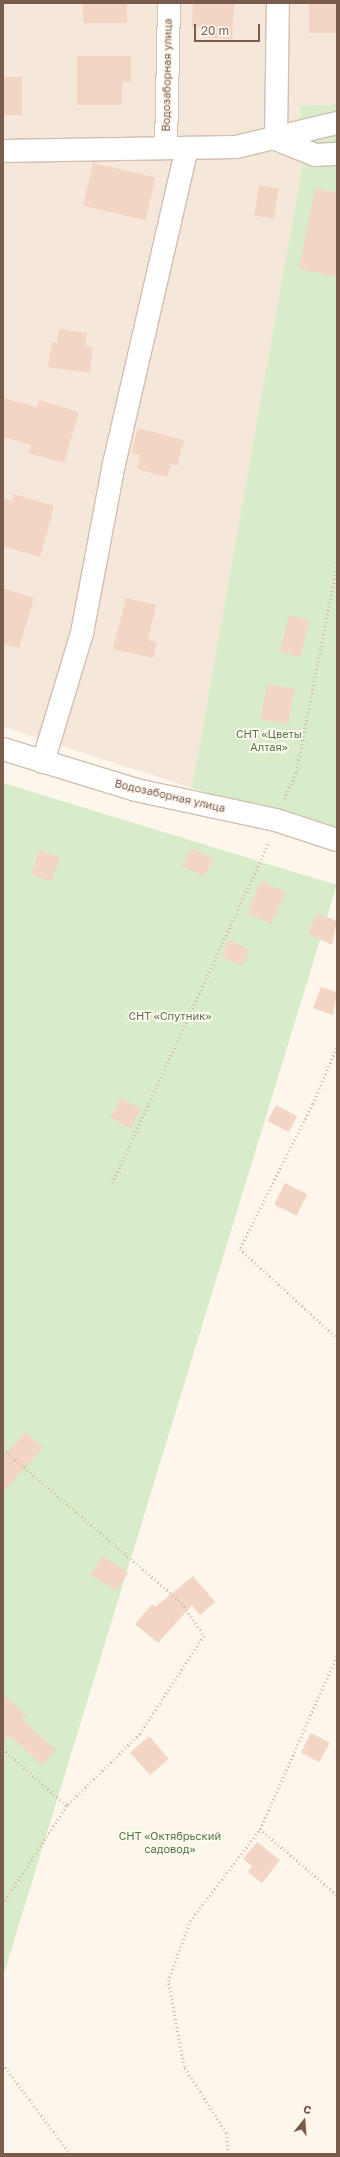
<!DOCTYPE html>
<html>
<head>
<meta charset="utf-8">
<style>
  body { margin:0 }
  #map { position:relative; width:340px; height:2157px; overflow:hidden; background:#fdf6ec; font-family:"Golos Text",sans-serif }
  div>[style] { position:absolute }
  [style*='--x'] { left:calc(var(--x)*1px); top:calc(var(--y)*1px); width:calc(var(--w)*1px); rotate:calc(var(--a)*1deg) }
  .residential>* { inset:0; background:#f5e8da }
  .green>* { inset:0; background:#d8ecc9; transform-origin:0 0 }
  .building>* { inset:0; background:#f3d5c3; transform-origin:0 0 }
  .path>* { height:2.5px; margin-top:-1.25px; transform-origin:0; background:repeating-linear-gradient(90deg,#d9b8a5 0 1px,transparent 0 4px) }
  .roads { filter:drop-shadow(1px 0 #d1beb0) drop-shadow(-1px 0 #d1beb0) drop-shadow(0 1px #d1beb0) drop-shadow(0 -1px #d1beb0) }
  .minor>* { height:22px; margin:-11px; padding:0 11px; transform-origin:11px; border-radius:11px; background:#fff }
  span { translate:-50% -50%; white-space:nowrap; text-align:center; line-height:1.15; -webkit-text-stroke:3.5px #fffaf3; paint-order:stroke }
  .street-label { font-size:11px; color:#7a5c4d }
  .park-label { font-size:11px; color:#537a41 }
  .frame { position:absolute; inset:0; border:4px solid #7a5c4d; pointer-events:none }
  .north { position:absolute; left:284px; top:2101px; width:40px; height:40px; -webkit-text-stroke:3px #fffaf3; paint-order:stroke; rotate:17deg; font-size:11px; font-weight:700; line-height:16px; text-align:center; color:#7a5c4d }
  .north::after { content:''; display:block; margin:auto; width:14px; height:18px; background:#7a5c4d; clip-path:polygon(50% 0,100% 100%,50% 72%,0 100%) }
  .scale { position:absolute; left:194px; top:24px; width:66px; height:18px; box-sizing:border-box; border:2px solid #7a5c4d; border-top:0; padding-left:5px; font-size:12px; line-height:14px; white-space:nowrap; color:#7a5c4d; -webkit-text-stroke:3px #fffaf3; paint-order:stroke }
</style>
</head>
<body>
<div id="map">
  <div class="residential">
    <i style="clip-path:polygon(3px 3px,337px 3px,337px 104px,300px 106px,303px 162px,192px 788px,3px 727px)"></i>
  </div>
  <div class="green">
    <i style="clip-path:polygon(337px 104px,337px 836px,192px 788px,303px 162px,300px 106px)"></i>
    <i style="left:3px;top:783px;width:349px;height:1371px;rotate:17deg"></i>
  </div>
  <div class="building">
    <i style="left:83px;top:3px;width:44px;height:20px"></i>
    <i style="clip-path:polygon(193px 3px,234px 3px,232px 39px,202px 37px,202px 27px,192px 27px)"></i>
    <i style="left:309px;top:3px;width:28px;height:30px"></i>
    <i style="clip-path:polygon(77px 56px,131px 56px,131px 82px,122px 82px,122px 105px,77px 105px)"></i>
    <i style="left:3px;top:77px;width:19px;height:38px"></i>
    <i style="left:93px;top:163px;width:64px;height:44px;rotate:13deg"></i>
    <i style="left:259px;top:185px;width:20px;height:31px;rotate:9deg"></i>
    <i style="clip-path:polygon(315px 188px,337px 193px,337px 277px,299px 269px)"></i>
    <i style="clip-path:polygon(59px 329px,87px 333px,86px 346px,93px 347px,89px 373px,48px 367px,52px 342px,57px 343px)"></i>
    <i style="clip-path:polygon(3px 398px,37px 407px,39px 400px,79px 412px,64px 463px,28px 453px,31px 445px,3px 437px)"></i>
    <i style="clip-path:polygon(138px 428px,184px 440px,177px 466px,171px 464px,167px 477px,137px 469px,140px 455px,131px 453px)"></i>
    <i style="clip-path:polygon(14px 494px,54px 506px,40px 557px,3px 546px,3px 498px,12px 501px)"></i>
    <i style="clip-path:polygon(3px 588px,34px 598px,19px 648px,3px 644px)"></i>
    <i style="clip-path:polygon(126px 598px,156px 605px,148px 640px,157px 642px,153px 658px,113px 649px)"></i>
    <i style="left:289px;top:615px;width:21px;height:38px;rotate:14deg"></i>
    <i style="left:267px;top:684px;width:28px;height:36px;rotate:10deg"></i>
    <i style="left:191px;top:848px;width:25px;height:20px;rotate:26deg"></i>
    <i style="left:39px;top:850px;width:22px;height:26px;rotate:18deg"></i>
    <i style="left:261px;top:881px;width:27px;height:35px;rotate:24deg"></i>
    <i style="clip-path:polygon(317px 913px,337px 921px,332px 945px,308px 934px)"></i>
    <i style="left:229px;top:940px;width:23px;height:18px;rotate:25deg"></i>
    <i style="clip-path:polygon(321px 987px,337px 992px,333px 1015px,313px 1008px)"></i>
    <i style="left:121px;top:1098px;width:23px;height:22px;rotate:29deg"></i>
    <i style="left:276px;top:1105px;width:24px;height:18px;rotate:28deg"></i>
    <i style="left:285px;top:1183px;width:25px;height:24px;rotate:27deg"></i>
    <i style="clip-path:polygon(26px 1432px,43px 1448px,3px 1492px,3px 1457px)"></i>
    <i style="left:102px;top:1556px;width:31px;height:22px;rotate:32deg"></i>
    <i style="clip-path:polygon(193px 1576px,215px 1602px,200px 1615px,192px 1605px,158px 1643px,135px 1624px,152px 1604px,155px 1607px)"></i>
    <i style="clip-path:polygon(3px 1695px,26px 1715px,22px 1720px,56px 1750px,42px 1765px,9px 1735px,3px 1743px)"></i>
    <i style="left:311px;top:1733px;width:21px;height:22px;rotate:28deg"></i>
    <i style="left:149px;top:1736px;width:30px;height:25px;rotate:49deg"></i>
    <i style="clip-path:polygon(257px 1842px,280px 1860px,262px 1883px,248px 1872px,252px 1866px,243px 1859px)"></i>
  </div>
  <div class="path">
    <i style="--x:284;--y:799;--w:30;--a:-66"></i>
    <i style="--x:296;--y:772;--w:211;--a:-78.8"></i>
    <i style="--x:337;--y:1048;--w:61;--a:113.2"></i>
    <i style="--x:313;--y:1104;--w:162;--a:116.7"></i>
    <i style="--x:240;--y:1249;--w:132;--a:42.5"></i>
    <i style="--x:112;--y:1183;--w:376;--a:-65.3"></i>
    <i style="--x:3;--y:1449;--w:236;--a:40.7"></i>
    <i style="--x:182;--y:1603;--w:40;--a:56"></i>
    <i style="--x:204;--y:1636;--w:117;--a:123.1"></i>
    <i style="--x:140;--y:1734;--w:103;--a:135.4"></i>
    <i style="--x:67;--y:1806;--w:117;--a:123.1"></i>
    <i style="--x:3;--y:1749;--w:86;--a:41.7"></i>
    <i style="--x:260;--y:1829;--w:101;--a:40.6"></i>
    <i style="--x:3;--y:2064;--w:112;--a:53.3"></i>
    <i style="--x:228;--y:2154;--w:21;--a:-95"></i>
    <i style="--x:226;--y:2133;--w:78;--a:-122.5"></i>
    <i style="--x:184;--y:2067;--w:87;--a:-100.5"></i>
    <i style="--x:168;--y:1981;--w:64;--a:-69.9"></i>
    <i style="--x:190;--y:1921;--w:116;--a:-52.7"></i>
    <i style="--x:260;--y:1829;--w:190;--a:-66.1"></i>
  </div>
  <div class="roads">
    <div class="minor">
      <i style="--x:276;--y:139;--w:136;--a:-89.2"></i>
      <i style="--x:276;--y:139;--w:42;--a:22.3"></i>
      <i style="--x:315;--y:155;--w:22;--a:-3"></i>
      <i style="--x:166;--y:147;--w:144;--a:-88.8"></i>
      <i style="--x:3;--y:151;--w:233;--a:-1"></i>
      <i style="--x:236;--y:147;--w:104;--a:-13.4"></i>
      <i style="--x:3;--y:749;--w:139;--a:17.1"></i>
      <i style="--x:136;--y:790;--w:143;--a:12.1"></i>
      <i style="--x:276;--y:820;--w:64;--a:18.2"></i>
      <i style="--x:43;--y:762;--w:135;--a:-73.2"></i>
      <i style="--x:82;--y:633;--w:172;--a:-79.3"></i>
      <i style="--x:114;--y:464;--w:324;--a:-77"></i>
    </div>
  </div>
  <div class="street-label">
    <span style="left:167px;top:75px;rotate:-89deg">Водозаборная улица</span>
    <span style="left:170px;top:796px;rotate:13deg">Водозаборная улица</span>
  </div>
  <div class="park-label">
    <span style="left:269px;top:741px">СНТ «Цветы<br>Алтая»</span>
    <span style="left:170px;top:1016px">СНТ «Спутник»</span>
    <span style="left:170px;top:1843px">СНТ «Октябрьский<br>садовод»</span>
  </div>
  <div class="frame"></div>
  <div class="north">С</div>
  <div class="scale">20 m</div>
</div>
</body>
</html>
